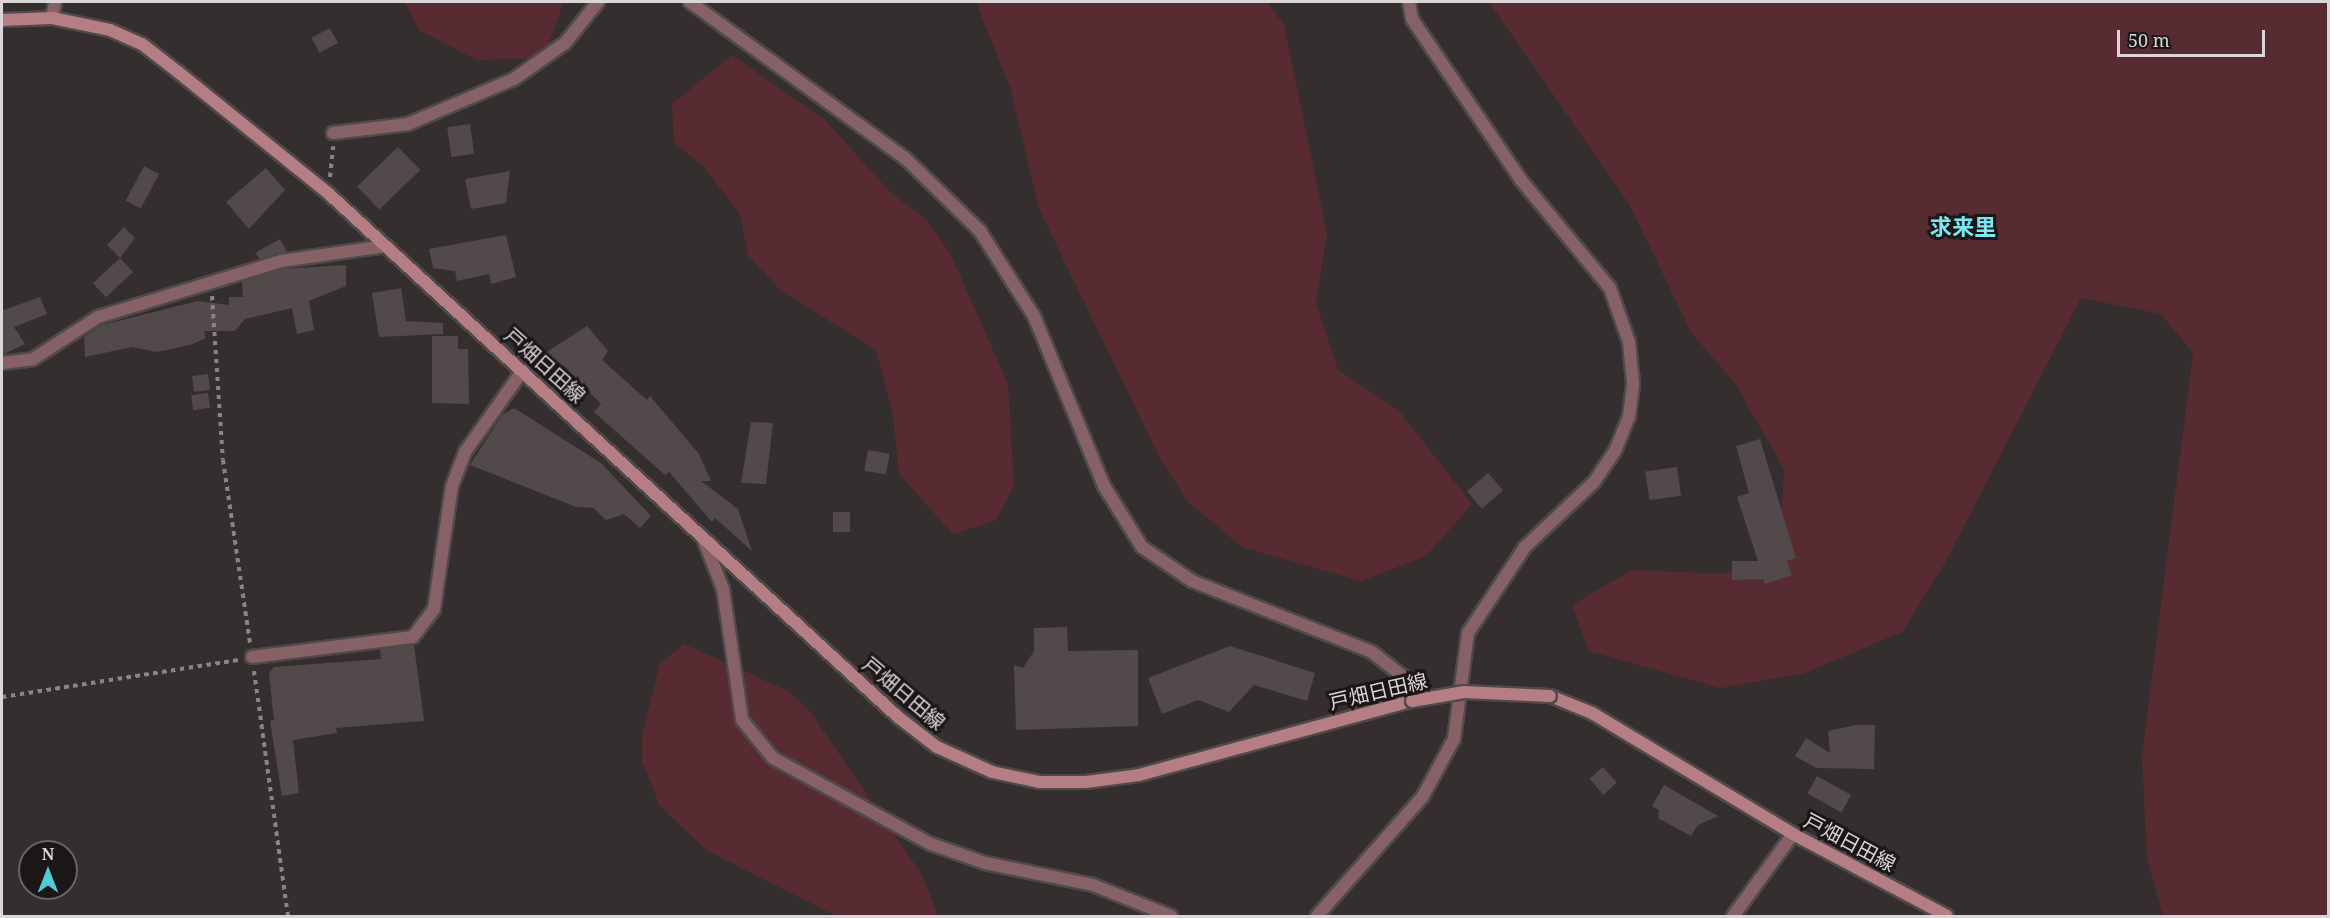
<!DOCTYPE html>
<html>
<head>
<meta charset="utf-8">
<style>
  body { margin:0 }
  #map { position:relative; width:2330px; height:918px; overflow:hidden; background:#352e2f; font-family:"Noto Serif","Noto Sans JP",serif }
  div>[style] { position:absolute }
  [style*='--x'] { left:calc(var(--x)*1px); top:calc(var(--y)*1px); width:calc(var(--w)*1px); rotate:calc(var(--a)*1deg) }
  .green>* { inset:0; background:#582b33 }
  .building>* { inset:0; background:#51494a; transform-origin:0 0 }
  .path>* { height:4px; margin-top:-2px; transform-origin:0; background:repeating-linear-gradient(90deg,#8a8485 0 4.5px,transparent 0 9px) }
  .roads { filter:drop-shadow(2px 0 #50494a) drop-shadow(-2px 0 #50494a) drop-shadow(0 2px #50494a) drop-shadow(0 -2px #50494a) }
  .minor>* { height:12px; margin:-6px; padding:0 6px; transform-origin:6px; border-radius:6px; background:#866266 }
  .tertiary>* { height:12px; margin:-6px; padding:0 6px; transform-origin:6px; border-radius:6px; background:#866266 }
  .secondary>* { height:12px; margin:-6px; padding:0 6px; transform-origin:6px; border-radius:6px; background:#b57d84 }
  .bridges { filter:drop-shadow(2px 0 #50494a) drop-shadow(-2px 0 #50494a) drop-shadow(0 2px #50494a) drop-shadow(0 -2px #50494a) }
  .secondary-bridge>* { height:12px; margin:-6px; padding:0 6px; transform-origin:6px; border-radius:6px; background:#b57d84 }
  span { translate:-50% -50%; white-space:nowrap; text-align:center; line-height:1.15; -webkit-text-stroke:6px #1b1717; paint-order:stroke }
  .street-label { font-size:20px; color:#dbd6d7 }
  .quarter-label { font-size:22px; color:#7ce7f2; font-weight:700 }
  .frame { position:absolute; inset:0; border:3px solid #dbd6d7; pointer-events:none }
  .north { position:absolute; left:18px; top:840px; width:60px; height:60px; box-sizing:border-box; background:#1b1717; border:2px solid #686364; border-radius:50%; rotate:0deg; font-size:16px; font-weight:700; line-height:24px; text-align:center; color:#dbd6d7 }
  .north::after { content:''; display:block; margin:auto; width:21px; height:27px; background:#52cbd7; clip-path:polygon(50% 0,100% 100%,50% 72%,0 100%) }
  .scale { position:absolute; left:2117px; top:30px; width:148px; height:27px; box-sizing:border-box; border:3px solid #dbd6d7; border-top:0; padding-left:8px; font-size:18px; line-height:21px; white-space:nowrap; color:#dbd6d7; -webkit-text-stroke:4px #1b1717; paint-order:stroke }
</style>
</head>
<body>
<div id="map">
  <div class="green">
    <i style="clip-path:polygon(405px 2px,563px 2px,563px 3px,544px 58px,477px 60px,419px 30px)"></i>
    <i style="clip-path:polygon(976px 2px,1267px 2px,1284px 25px,1327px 234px,1316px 303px,1338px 370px,1399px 411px,1472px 504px,1426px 556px,1361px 581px,1242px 547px,1187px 501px,1160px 458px,1039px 209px,1011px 90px)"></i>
    <i style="clip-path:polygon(1489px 2px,2328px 2px,2328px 916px,2163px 916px,2147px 858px,2142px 756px,2193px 353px,2161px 314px,2081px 298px,1946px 561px,1902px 632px,1805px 673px,1721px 688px,1589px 651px,1572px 605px,1632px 570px,1724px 574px,1780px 555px,1784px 469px,1736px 385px,1691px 332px,1629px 204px)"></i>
    <i style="clip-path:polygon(732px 55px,826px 121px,890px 192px,926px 219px,951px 255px,1008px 384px,1014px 486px,996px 520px,953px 534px,899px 474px,893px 415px,876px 350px,780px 290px,748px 255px,740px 214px,703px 166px,674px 142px,672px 104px)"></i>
    <i style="clip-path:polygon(684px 644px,788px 691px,809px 710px,922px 875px,938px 916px,834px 915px,706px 850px,660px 806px,642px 761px,642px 735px,660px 664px)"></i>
  </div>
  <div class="building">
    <i style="left:330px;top:28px;width:17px;height:21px;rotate:62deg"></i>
    <i style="left:470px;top:124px;width:30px;height:23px;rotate:82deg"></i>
    <i style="left:398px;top:147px;width:32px;height:57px;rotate:46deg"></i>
    <i style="left:144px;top:166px;width:17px;height:39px;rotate:28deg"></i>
    <i style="clip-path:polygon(266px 168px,285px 190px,249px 229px,226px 202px)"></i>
    <i style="clip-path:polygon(510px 171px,506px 203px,471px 209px,465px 179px)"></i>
    <i style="clip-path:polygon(124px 227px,135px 238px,120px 258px,107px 245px)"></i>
    <i style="clip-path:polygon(506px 235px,516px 277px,491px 284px,489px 274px,457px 281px,455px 271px,433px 268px,429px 249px)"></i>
    <i style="clip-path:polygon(280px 239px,287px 252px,260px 259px,255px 253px)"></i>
    <i style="left:120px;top:258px;width:19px;height:37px;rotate:47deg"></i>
    <i style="clip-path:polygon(346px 265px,346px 286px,309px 301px,314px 330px,297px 334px,292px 308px,245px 319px,235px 331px,204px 331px,206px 338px,190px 345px,157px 352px,132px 347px,85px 357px,84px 337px,102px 325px,198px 301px,229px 305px,229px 297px,243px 297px,242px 281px,283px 269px)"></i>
    <i style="clip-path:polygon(401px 288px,406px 321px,443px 323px,443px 334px,379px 337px,372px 293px)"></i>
    <i style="clip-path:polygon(40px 297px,47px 314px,14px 327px,25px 344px,2px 355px,2px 306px,4px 310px)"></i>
    <i style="clip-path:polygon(587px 326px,608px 351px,602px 360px,647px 400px,650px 396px,699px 454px,711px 481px,701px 481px,738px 509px,752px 551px,715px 518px,712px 522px,669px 472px,665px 475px,594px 412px,601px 404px,563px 365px,553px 374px,539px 357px)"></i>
    <i style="clip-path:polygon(432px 336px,458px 336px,458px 349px,468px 349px,469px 404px,432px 403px)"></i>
    <i style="left:208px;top:374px;width:16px;height:16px;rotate:83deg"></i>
    <i style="left:208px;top:393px;width:15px;height:17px;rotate:82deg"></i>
    <i style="clip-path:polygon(514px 408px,601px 463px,651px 516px,640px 528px,624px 514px,606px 520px,594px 508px,576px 507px,470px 465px,502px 415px)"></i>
    <i style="clip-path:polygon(751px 422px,773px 423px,766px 484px,741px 483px)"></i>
    <i style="clip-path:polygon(1760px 439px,1796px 558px,1787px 561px,1792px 575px,1765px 584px,1764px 579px,1732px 580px,1732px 561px,1758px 561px,1737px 497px,1749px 493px,1736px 446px)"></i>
    <i style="left:868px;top:450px;width:22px;height:21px;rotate:10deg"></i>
    <i style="left:1677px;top:467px;width:29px;height:32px;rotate:82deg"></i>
    <i style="left:1488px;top:473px;width:23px;height:28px;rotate:49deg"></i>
    <i style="left:833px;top:512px;width:17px;height:20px"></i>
    <i style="clip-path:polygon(1067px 627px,1068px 651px,1138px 650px,1138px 726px,1016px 730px,1014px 665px,1023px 668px,1034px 651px,1034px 628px)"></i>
    <i style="clip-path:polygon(414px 645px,424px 721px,336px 728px,337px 733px,293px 740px,299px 793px,282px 796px,270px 721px,274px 720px,269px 673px,274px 667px,381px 659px,380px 649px)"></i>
    <i style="clip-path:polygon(1230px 646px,1315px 673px,1307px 701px,1254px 685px,1229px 712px,1198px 700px,1162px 714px,1148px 678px)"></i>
    <i style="clip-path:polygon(1856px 725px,1875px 725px,1874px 769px,1816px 768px,1795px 756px,1806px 738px,1830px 753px,1828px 731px)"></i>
    <i style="left:1603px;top:767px;width:21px;height:18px;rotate:49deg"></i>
    <i style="left:1817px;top:776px;width:39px;height:20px;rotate:29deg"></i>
    <i style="clip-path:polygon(1664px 785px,1718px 816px,1698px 825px,1691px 836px,1658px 818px,1659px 810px,1652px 806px)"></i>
  </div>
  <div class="path">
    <i style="--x:330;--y:177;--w:31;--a:-84"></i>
    <i style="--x:212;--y:296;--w:164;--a:86.2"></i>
    <i style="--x:223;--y:460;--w:185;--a:81.6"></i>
    <i style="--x:254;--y:671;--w:247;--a:82.1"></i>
    <i style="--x:2;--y:697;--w:239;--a:-8.9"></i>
  </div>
  <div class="roads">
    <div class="minor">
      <i style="--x:52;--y:18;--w:16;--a:-79"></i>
      <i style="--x:333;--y:133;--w:76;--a:-6.8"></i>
      <i style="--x:408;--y:124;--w:115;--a:-23"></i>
      <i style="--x:514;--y:79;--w:62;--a:-35.2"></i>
      <i style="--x:565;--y:43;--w:53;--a:-51.2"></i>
      <i style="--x:2;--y:363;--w:31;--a:-7"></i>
      <i style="--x:33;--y:359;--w:77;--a:-32.9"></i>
      <i style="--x:98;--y:317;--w:191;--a:-17"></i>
      <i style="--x:281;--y:261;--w:106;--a:-8.1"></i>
      <i style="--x:703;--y:538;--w:55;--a:68.6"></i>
      <i style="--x:723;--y:589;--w:132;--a:81.7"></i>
      <i style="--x:742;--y:720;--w:49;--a:50.8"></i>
      <i style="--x:773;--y:758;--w:180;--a:28.6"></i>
      <i style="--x:931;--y:844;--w:57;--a:19.4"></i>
      <i style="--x:985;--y:863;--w:110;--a:11.5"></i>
      <i style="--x:1093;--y:885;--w:84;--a:21.7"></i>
      <i style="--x:252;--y:657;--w:162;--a:-7.1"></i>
      <i style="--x:413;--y:637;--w:35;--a:-53"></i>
      <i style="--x:434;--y:609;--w:124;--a:-81.7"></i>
      <i style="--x:452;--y:486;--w:36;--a:-69"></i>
      <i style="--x:465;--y:452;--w:100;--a:-54.7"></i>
      <i style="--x:1317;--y:916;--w:160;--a:-48.5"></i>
      <i style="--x:1423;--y:796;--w:65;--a:-61.5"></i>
      <i style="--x:1454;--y:739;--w:107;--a:-82.5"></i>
      <i style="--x:1468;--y:633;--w:103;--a:-56.5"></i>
      <i style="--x:1525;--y:547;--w:95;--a:-43.3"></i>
      <i style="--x:1594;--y:482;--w:37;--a:-56"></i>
      <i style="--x:1615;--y:451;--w:37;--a:-68"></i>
      <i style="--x:1629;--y:417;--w:34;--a:-83"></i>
      <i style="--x:1633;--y:383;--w:41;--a:-95.6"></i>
      <i style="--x:1629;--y:342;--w:57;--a:-109.4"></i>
      <i style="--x:1610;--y:288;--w:140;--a:-129.5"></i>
      <i style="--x:1521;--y:180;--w:194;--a:-124.1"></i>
      <i style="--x:1412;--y:19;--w:17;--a:-100"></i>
      <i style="--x:1733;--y:916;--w:102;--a:-53.8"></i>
    </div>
    <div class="tertiary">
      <i style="--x:690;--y:2;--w:266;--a:36"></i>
      <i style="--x:905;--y:158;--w:105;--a:44.2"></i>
      <i style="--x:980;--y:231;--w:101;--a:57.6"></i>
      <i style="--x:1034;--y:316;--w:184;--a:67.6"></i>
      <i style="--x:1104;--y:486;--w:72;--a:58.1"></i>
      <i style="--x:1142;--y:547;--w:60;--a:34.2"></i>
      <i style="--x:1192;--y:581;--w:193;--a:21.5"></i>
      <i style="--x:1372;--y:652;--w:42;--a:38.2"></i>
      <i style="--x:1405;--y:678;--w:24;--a:73"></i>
    </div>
    <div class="secondary">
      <i style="--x:2;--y:20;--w:50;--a:-2.3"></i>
      <i style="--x:52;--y:18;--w:59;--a:11.7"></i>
      <i style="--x:110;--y:30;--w:35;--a:24"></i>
      <i style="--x:142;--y:44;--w:46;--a:37.9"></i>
      <i style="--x:178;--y:72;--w:194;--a:38.9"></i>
      <i style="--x:329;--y:194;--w:773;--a:42.59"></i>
      <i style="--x:898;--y:717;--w:49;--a:37.6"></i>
      <i style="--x:937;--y:747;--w:60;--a:24.4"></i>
      <i style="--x:992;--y:772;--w:48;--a:12"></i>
      <i style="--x:1039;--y:782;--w:47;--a:0"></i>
      <i style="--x:1086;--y:782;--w:53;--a:-7.5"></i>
      <i style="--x:1139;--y:775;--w:283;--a:-15.2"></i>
      <i style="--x:1550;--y:696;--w:45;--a:22"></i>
      <i style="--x:1592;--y:713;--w:235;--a:31"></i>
      <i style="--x:1793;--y:834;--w:174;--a:28"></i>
    </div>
  </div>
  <div class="bridges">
    <div class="secondary-bridge">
      <i style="--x:1412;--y:701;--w:53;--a:-9.8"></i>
      <i style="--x:1464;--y:692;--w:86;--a:2.7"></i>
    </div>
  </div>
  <div class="street-label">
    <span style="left:545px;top:365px;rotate:42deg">戸畑日田線</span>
    <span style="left:1378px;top:691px;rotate:-13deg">戸畑日田線</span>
    <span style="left:904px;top:693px;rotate:40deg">戸畑日田線</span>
    <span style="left:1850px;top:842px;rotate:28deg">戸畑日田線</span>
  </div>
  <div class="quarter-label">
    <span style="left:1963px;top:227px">求来里</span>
  </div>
  <div class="frame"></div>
  <div class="north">N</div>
  <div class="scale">50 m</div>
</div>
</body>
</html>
